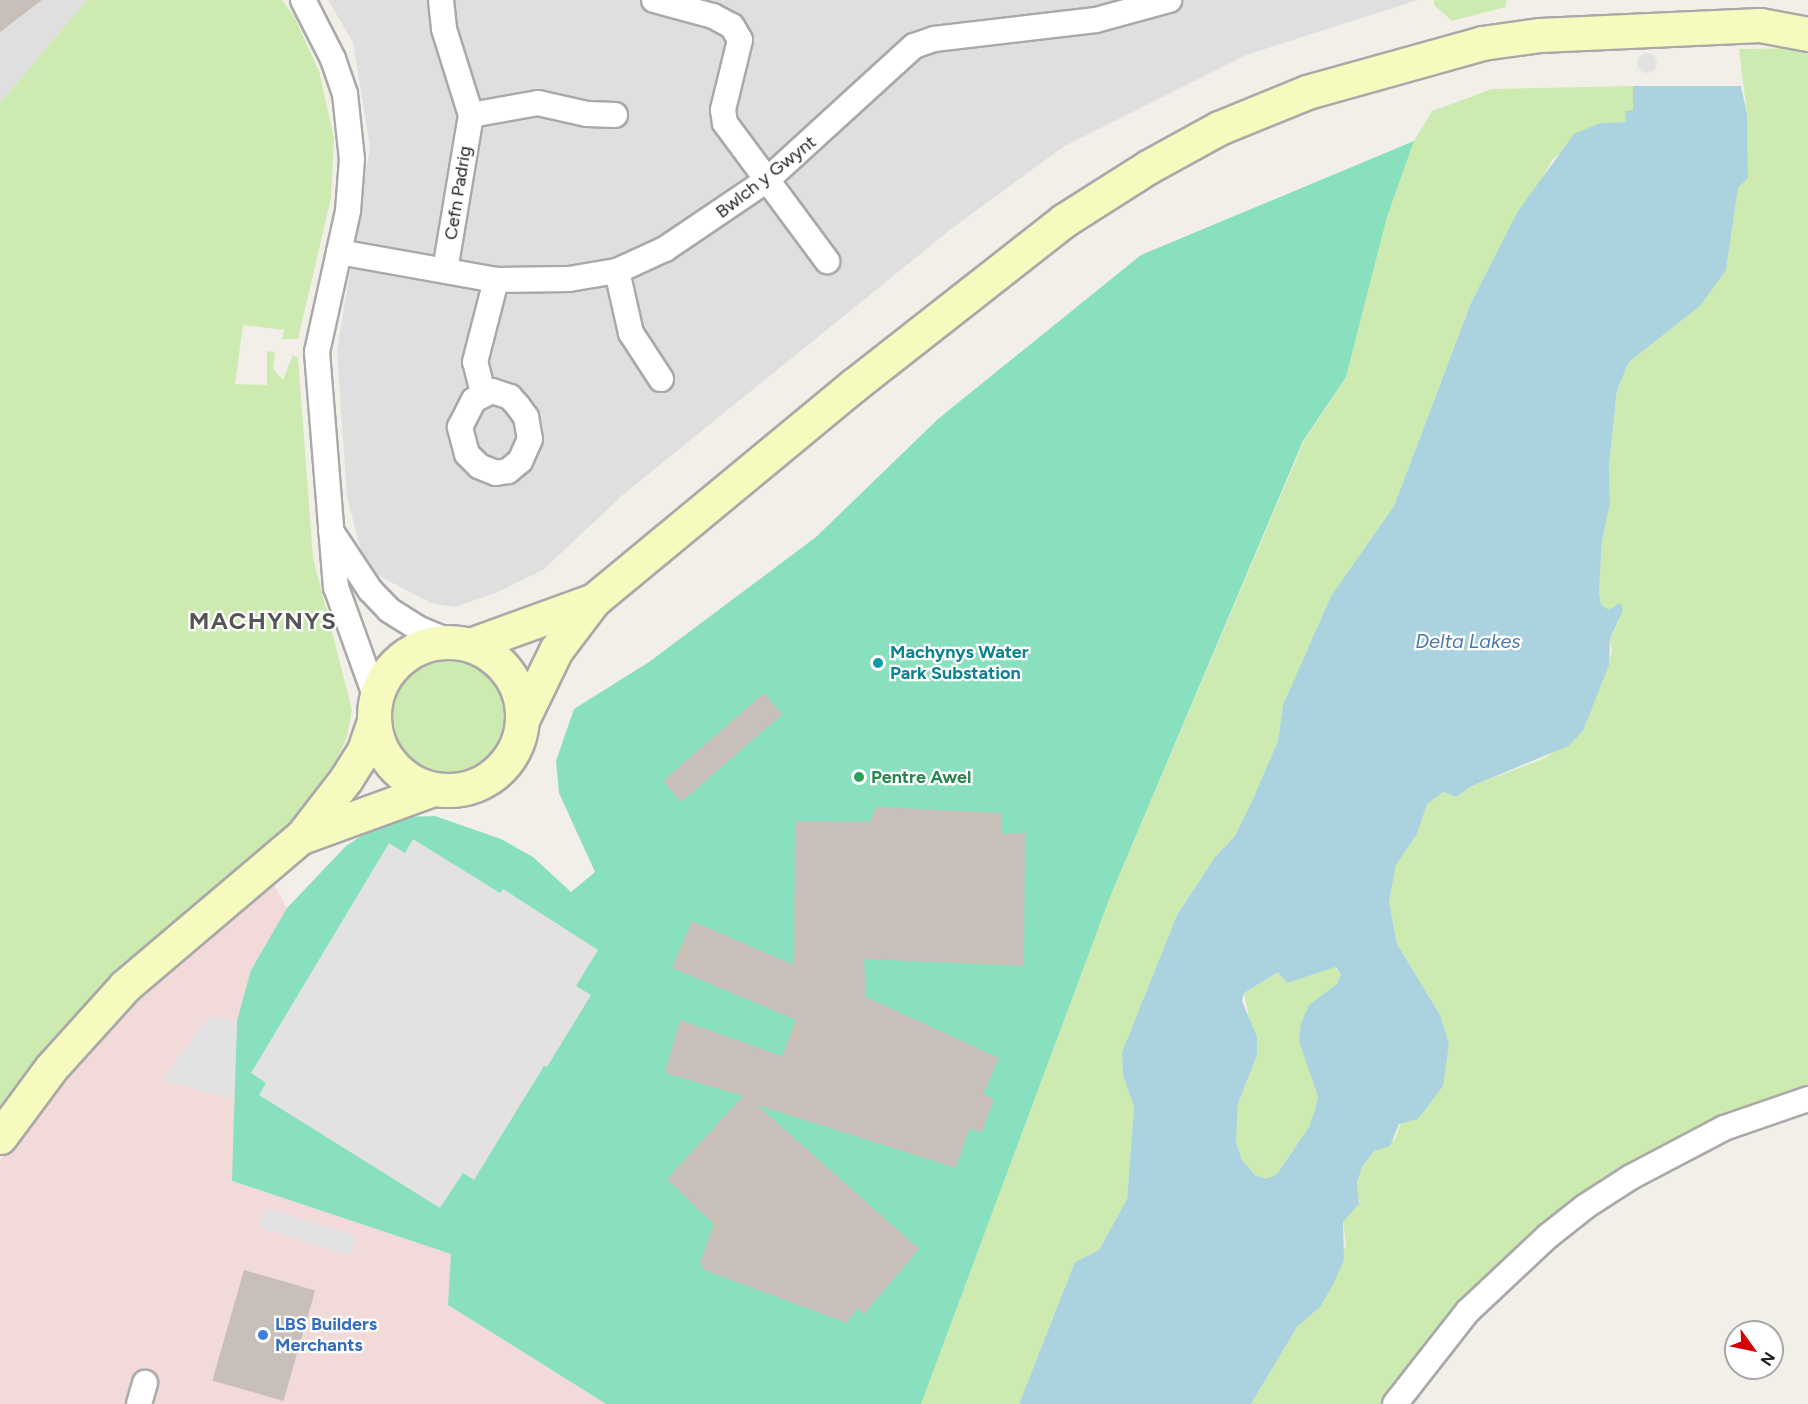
<!DOCTYPE html>
<html>
<head>
<meta charset="utf-8">
<style>
  body { margin:0 }
  #map { position:relative; width:1808px; height:1404px; overflow:hidden; background:#f2efe9; font-family:Figtree,sans-serif }
  div>[style] { position:absolute }
  [style*='--x'] { left:calc(var(--x)*1px); top:calc(var(--y)*1px); width:calc(var(--w)*1px); rotate:calc(var(--a)*1deg) }
  .residential>* { inset:0; background:#e0dfdf }
  .commercial>* { inset:0; background:#f2dad9 }
  .grass>* { inset:0; background:#cdebb0 }
  .round { border-radius:50% }
  .pitch>* { inset:0; background:#88e0be }
  .parking>* { inset:0; background:#e2e2e2; transform-origin:0 0 }
  .water>* { inset:0; background:#aad3df }
  .building>* { inset:0; background:#c7bfb8; transform-origin:0 0 }
  .roads { filter:drop-shadow(2px 0 #a9a9a9) drop-shadow(-2px 0 #a9a9a9) drop-shadow(0 2px #a9a9a9) drop-shadow(0 -2px #a9a9a9) }
  .minor>* { height:24px; margin:-12px; padding:0 12px; transform-origin:12px; border-radius:12px; background:#fff }
  .secondary>* { height:33px; margin:-16.5px; padding:0 16.5px; transform-origin:16.5px; border-radius:16.5px; background:#f7fabf }
  .secondary>.ring { margin:-16.5px; padding:0; box-sizing:content-box; background:none; border:33px solid #f7fabf; border-radius:50% }
  .dots>* { width:16px; height:16px; translate:-50% -50%; box-sizing:border-box; border:3px solid #fff; border-radius:50% }
  span { translate:-50% -50%; white-space:nowrap; text-align:center; line-height:1.15; -webkit-text-stroke:4.5px #fff; paint-order:stroke }
  .street-label { font-size:18px; color:#222 }
  .culture-label { font-size:18px; color:#0d838f; font-weight:700 }
  .left { translate:0 -50%; text-align:left }
  .leisure-label { font-size:18px; color:#27864d; font-weight:700 }
  .shop-label { font-size:18px; color:#366cbe; font-weight:700 }
  .water-label { font-size:20px; color:#4a7aab; font-style:italic }
  .district-label { font-size:24px; color:#555; font-weight:700; letter-spacing:1.5px }
  .north { position:absolute; left:1724px; top:1320px; width:60px; height:60px; box-sizing:border-box; background:#fff; border:2px solid #a7a7a7; border-radius:50%; rotate:123deg; font-size:16px; font-weight:700; line-height:24px; text-align:center; color:#222 }
  .north::after { content:''; display:block; margin:auto; width:21px; height:27px; background:#d40000; clip-path:polygon(50% 0,100% 100%,50% 72%,0 100%) }
</style>
</head>
<body>
<div id="map">
  <div class="residential">
    <i style="clip-path:polygon(0 0,87px 0,0 103px)"></i>
    <i style="clip-path:polygon(328px 0,1418px 0,1246px 55px,1063px 147px,955px 226px,625px 493px,543px 570px,498px 592px,455px 607px,431px 603px,366px 569px,347px 497px,337px 351px,370px 147px,353px 42px)"></i>
  </div>
  <div class="commercial">
    <i style="clip-path:polygon(272px 881px,287px 908px,251px 970px,232px 1181px,452px 1254px,448px 1305px,606px 1404px,0 1404px,0 1160px,81px 1053px,177px 957px)"></i>
  </div>
  <div class="grass">
    <i style="clip-path:polygon(87px 0,282px 0,294px 16px,319px 71px,334px 138px,331px 198px,298px 339px,282px 339px,284px 330px,243px 325px,235px 384px,267px 385px,267px 351px,275px 352px,273px 369px,283px 380px,293px 355px,298px 358px,313px 558px,352px 710px,347px 737px,320px 796px,247px 861px,0 1115px,0 103px)"></i>
    <i style="clip-path:polygon(1434px 0,1507px 0,1505px 7px,1452px 21px,1434px 5px)"></i>
    <i style="clip-path:polygon(1808px 48px,1808px 1088px,1613px 1180px,1388px 1404px,1251px 1404px,1297px 1327px,1320px 1307px,1346px 1245px,1343px 1221px,1359px 1204px,1357px 1183px,1362px 1167px,1374px 1151px,1395px 1139px,1440px 1015px,1397px 944px,1389px 902px,1396px 865px,1417px 834px,1427px 803px,1443px 792px,1456px 797px,1472px 786px,1545px 758px,1583px 731px,1612px 652px,1610px 639px,1619px 621px,1601px 605px,1599px 591px,1602px 541px,1610px 504px,1609px 466px,1617px 390px,1629px 362px,1700px 306px,1726px 269px,1738px 187px,1748px 178px,1747px 114px,1739px 49px)"></i>
    <i style="clip-path:polygon(1633px 86px,1633px 111px,1626px 122px,1600px 123px,1553px 159px,1471px 303px,1394px 506px,1331px 596px,1283px 705px,1278px 741px,1252px 801px,1235px 836px,1215px 857px,1177px 915px,1122px 1052px,1123px 1075px,1134px 1107px,1127px 1199px,1099px 1250px,1075px 1262px,1019px 1404px,921px 1404px,1110px 897px,1304px 441px,1346px 377px,1387px 217px,1414px 141px,1432px 111px,1492px 89px)"></i>
    <i class="round" style="left:384px;top:651px;width:128px;height:128px"></i>
    <i style="clip-path:polygon(1335px 967px,1341px 974px,1337px 985px,1309px 1005px,1318px 1097px,1315px 1110px,1309px 1127px,1277px 1174px,1266px 1180px,1255px 1175px,1242px 1160px,1236px 1142px,1238px 1104px,1257px 1055px,1244px 993px,1278px 972px,1287px 983px)"></i>
  </div>
  <div class="pitch">
    <i style="clip-path:polygon(1414px 141px,1387px 217px,1346px 377px,1303px 441px,1110px 897px,921px 1404px,606px 1404px,448px 1305px,451px 1254px,232px 1181px,237px 1021px,251px 970px,287px 908px,346px 846px,372px 829px,403px 817px,435px 816px,501px 839px,533px 857px,571px 892px,595px 872px,559px 793px,556px 761px,574px 709px,649px 662px,816px 537px,938px 419px,1141px 255px)"></i>
  </div>
  <div class="parking">
    <i class="round" style="left:1637px;top:53px;width:20px;height:20px"></i>
    <i style="clip-path:polygon(413px 839px,500px 893px,503px 889px,598px 950px,576px 986px,591px 995px,547px 1067px,544px 1066px,474px 1180px,463px 1173px,440px 1208px,259px 1095px,266px 1083px,251px 1073px,389px 843px,405px 853px)"></i>
    <i style="clip-path:polygon(211px 1015px,237px 1021px,234px 1099px,161px 1080px)"></i>
    <i style="left:265px;top:1208px;width:96px;height:20px;rotate:17deg"></i>
  </div>
  <div class="water">
    <i style="clip-path:polygon(evenodd,1633px 86px,1741px 86px,1747px 114px,1748px 178px,1738px 188px,1726px 270px,1700px 306px,1629px 362px,1617px 390px,1609px 466px,1610px 504px,1602px 541px,1599px 591px,1601px 605px,1609px 610px,1620px 603px,1623px 610px,1610px 639px,1609px 665px,1583px 731px,1568px 746px,1472px 786px,1456px 797px,1443px 792px,1427px 804px,1417px 834px,1396px 865px,1389px 902px,1397px 944px,1440px 1015px,1449px 1044px,1443px 1086px,1418px 1119px,1399px 1124px,1390px 1146px,1374px 1151px,1362px 1167px,1357px 1183px,1359px 1204px,1343px 1222px,1344px 1260px,1333px 1285px,1320px 1307px,1297px 1327px,1251px 1404px,1019px 1404px,1075px 1262px,1099px 1250px,1127px 1199px,1134px 1107px,1123px 1075px,1122px 1052px,1177px 915px,1215px 857px,1235px 836px,1252px 801px,1278px 741px,1283px 705px,1331px 596px,1394px 506px,1471px 303px,1518px 211px,1574px 134px,1600px 123px,1626px 122px,1625px 111px,1633px 110px,1633px 86px,1336px 967px,1341px 974px,1337px 984px,1309px 1005px,1301px 1023px,1299px 1042px,1318px 1096px,1315px 1110px,1309px 1127px,1277px 1174px,1266px 1179px,1255px 1175px,1242px 1160px,1236px 1142px,1238px 1104px,1257px 1055px,1257px 1037px,1242px 1001px,1244px 993px,1278px 972px,1287px 983px,1336px 967px)"></i>
  </div>
  <div class="building">
    <i style="clip-path:polygon(0 0,42px 0,0 32px)"></i>
    <i style="left:764px;top:693px;width:28px;height:134px;rotate:49deg"></i>
    <i style="clip-path:polygon(876px 807px,1002px 813px,1002px 834px,1025px 833px,1024px 966px,864px 959px,866px 997px,999px 1058px,983px 1094px,994px 1099px,982px 1132px,969px 1129px,956px 1168px,757px 1105px,919px 1249px,864px 1314px,857px 1308px,847px 1323px,704px 1270px,700px 1262px,714px 1224px,667px 1179px,743px 1096px,665px 1073px,680px 1020px,782px 1056px,796px 1020px,672px 968px,692px 921px,794px 965px,795px 821px,870px 822px)"></i>
    <i style="left:244px;top:1270px;width:74px;height:115px;rotate:16deg"></i>
  </div>
  <div class="roads">
    <div class="minor">
      <i style="--x:303;--y:0;--w:66;--a:63"></i>
      <i style="--x:333;--y:59;--w:37;--a:71"></i>
      <i style="--x:345;--y:94;--w:65;--a:83.9"></i>
      <i style="--x:352;--y:159;--w:52;--a:94.4"></i>
      <i style="--x:348;--y:211;--w:144;--a:102.4"></i>
      <i style="--x:317;--y:352;--w:236;--a:85.4"></i>
      <i style="--x:336;--y:587;--w:118;--a:70.2"></i>
      <i style="--x:441;--y:0;--w:29;--a:84"></i>
      <i style="--x:444;--y:29;--w:90;--a:72.6"></i>
      <i style="--x:471;--y:115;--w:158;--a:99.5"></i>
      <i style="--x:654;--y:0;--w:61;--a:15.2"></i>
      <i style="--x:713;--y:16;--w:21;--a:28"></i>
      <i style="--x:732;--y:26;--w:16;--a:60"></i>
      <i style="--x:740;--y:40;--w:72;--a:103.7"></i>
      <i style="--x:723;--y:110;--w:13;--a:81"></i>
      <i style="--x:725;--y:123;--w:172;--a:53.5"></i>
      <i style="--x:471;--y:115;--w:68;--a:-10.2"></i>
      <i style="--x:538;--y:103;--w:50;--a:12.7"></i>
      <i style="--x:587;--y:114;--w:28;--a:2"></i>
      <i style="--x:339;--y:252;--w:159;--a:10.1"></i>
      <i style="--x:496;--y:280;--w:73;--a:-0.8"></i>
      <i style="--x:569;--y:279;--w:49;--a:-9.5"></i>
      <i style="--x:617;--y:271;--w:53;--a:-24.6"></i>
      <i style="--x:665;--y:249;--w:123;--a:-34.1"></i>
      <i style="--x:767;--y:180;--w:199;--a:-42.4"></i>
      <i style="--x:914;--y:46;--w:21;--a:-19"></i>
      <i style="--x:934;--y:39;--w:163;--a:-6.7"></i>
      <i style="--x:1096;--y:20;--w:76;--a:-15.3"></i>
      <i style="--x:617;--y:271;--w:64;--a:77.3"></i>
      <i style="--x:631;--y:333;--w:55;--a:56.9"></i>
      <i style="--x:492;--y:391;--w:19;--a:18"></i>
      <i style="--x:510;--y:397;--w:12;--a:48"></i>
      <i style="--x:518;--y:406;--w:14;--a:54"></i>
      <i style="--x:526;--y:417;--w:22;--a:80"></i>
      <i style="--x:530;--y:439;--w:24;--a:114"></i>
      <i style="--x:520;--y:461;--w:16;--a:140"></i>
      <i style="--x:508;--y:471;--w:12;--a:171"></i>
      <i style="--x:496;--y:473;--w:18;--a:-158"></i>
      <i style="--x:479;--y:466;--w:17;--a:-135"></i>
      <i style="--x:467;--y:454;--w:28;--a:-105"></i>
      <i style="--x:460;--y:427;--w:30;--a:-63"></i>
      <i style="--x:474;--y:400;--w:20;--a:-27"></i>
      <i style="--x:483;--y:393;--w:32;--a:-104"></i>
      <i style="--x:475;--y:362;--w:85;--a:-75.6"></i>
      <i style="--x:331;--y:531;--w:71;--a:56.5"></i>
      <i style="--x:370;--y:590;--w:28;--a:46"></i>
      <i style="--x:389;--y:610;--w:36;--a:32"></i>
      <i style="--x:419;--y:629;--w:35;--a:22"></i>
      <i style="--x:139;--y:1404;--w:22;--a:-74"></i>
      <i style="--x:1395;--y:1404;--w:118;--a:-51.9"></i>
      <i style="--x:1468;--y:1311;--w:110;--a:-43.2"></i>
      <i style="--x:1548;--y:1236;--w:48;--a:-38.3"></i>
      <i style="--x:1586;--y:1206;--w:54;--a:-32.8"></i>
      <i style="--x:1631;--y:1177;--w:105;--a:-27.8"></i>
      <i style="--x:1724;--y:1128;--w:89;--a:-19"></i>
    </div>
    <div class="secondary">
      <i class="ring" style="left:374px;top:642px;width:115px;height:115px"></i>
      <i style="--x:470;--y:645;--w:132;--a:-19.9"></i>
      <i style="--x:522;--y:720;--w:78;--a:-64.1"></i>
      <i style="--x:556;--y:650;--w:63;--a:-52.8"></i>
      <i style="--x:594;--y:600;--w:337;--a:-39.6"></i>
      <i style="--x:854;--y:385;--w:266;--a:-38.1"></i>
      <i style="--x:1063;--y:221;--w:101;--a:-32.4"></i>
      <i style="--x:1148;--y:167;--w:81;--a:-28.8"></i>
      <i style="--x:1219;--y:128;--w:95;--a:-22.2"></i>
      <i style="--x:1307;--y:92;--w:182;--a:-15.6"></i>
      <i style="--x:1482;--y:43;--w:59;--a:-7.9"></i>
      <i style="--x:1540;--y:35;--w:220;--a:-2.6"></i>
      <i style="--x:1760;--y:25;--w:49;--a:10.6"></i>
      <i style="--x:304;--y:836;--w:137;--a:-20"></i>
      <i style="--x:0;--y:1137;--w:86;--a:-53.5"></i>
      <i style="--x:51;--y:1068;--w:110;--a:-47.9"></i>
      <i style="--x:125;--y:986;--w:232;--a:-40.3"></i>
      <i style="--x:302;--y:836;--w:72;--a:-52.3"></i>
      <i style="--x:346;--y:779;--w:34;--a:-58"></i>
      <i style="--x:364;--y:750;--w:31;--a:-71"></i>
    </div>
  </div>
  <div class="dots">
    <i style="left:878px;top:663px;background:#0f9aa8"></i>
    <i style="left:859px;top:777px;background:#2e9e5b"></i>
    <i style="left:263px;top:1335px;background:#3f7fe0"></i>
  </div>
  <div class="street-label">
    <span style="left:766px;top:177px;rotate:-38deg">Bwlch y Gwynt</span>
    <span style="left:458px;top:193px;rotate:-81deg">Cefn Padrig</span>
  </div>
  <div class="culture-label">
    <span class="left" style="left:890px;top:663px">Machynys Water<br>Park Substation</span>
  </div>
  <div class="leisure-label">
    <span class="left" style="left:871px;top:777px">Pentre Awel</span>
  </div>
  <div class="shop-label">
    <span class="left" style="left:275px;top:1335px">LBS Builders<br>Merchants</span>
  </div>
  <div class="water-label">
    <span style="left:1468px;top:641px">Delta Lakes</span>
  </div>
  <div class="district-label">
    <span style="left:263px;top:621px">MACHYNYS</span>
  </div>
  <div class="north">N</div>
</div>
</body>
</html>
